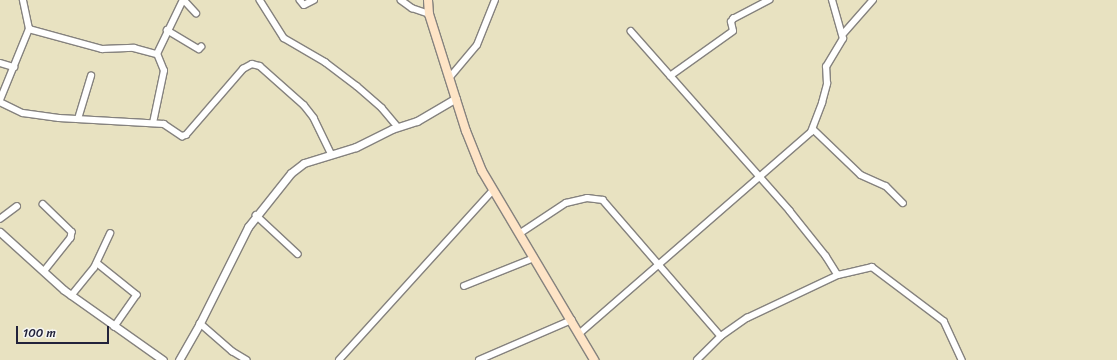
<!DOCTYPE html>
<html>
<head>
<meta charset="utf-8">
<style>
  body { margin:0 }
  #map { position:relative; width:1117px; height:360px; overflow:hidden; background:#e8e2c1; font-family:Sriracha,sans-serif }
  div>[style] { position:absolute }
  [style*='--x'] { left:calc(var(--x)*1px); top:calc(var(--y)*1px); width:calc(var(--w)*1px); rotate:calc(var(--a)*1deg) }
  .roads { filter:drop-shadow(1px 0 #85827e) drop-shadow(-1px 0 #85827e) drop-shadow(0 1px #85827e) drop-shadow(0 -1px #85827e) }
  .minor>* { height:5.5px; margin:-2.75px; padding:0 2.75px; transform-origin:2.75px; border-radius:2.75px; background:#fff }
  .tertiary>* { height:7px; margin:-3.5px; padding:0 3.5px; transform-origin:3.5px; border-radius:3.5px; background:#fff }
  .secondary>* { height:8px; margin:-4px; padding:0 4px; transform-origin:4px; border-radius:4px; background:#fee4c6 }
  span { translate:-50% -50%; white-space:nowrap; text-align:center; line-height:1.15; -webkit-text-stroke:3px #f6f6f2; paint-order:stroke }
  .scale { position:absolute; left:16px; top:326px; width:93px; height:18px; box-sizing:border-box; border:2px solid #22223b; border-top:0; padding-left:5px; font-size:12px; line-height:14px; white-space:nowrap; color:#22223b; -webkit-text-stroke:3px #f6f6f2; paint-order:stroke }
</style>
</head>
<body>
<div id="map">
  <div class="roads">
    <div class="minor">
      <i style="--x:184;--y:0;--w:18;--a:47"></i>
      <i style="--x:260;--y:0;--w:45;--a:57.7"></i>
      <i style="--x:284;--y:38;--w:48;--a:30.3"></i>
      <i style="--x:325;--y:62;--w:40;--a:37"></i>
      <i style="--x:357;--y:86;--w:33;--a:41"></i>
      <i style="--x:382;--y:108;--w:25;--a:50"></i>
      <i style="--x:300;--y:0;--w:6;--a:51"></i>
      <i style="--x:304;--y:5;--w:11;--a:-27"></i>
      <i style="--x:401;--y:0;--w:14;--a:36"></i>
      <i style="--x:412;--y:8;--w:18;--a:19"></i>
      <i style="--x:29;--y:29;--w:76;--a:15.3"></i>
      <i style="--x:102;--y:49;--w:32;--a:-2"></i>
      <i style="--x:134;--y:48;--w:24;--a:15"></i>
      <i style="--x:167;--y:30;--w:37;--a:31"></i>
      <i style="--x:199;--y:49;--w:3;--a:-45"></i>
      <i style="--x:631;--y:31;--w:240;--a:48.5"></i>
      <i style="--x:790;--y:211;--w:58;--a:51.3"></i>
      <i style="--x:826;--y:256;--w:22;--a:58"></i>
      <i style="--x:843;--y:34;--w:45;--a:-48.6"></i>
      <i style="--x:0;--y:63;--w:15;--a:16"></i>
      <i style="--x:451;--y:76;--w:40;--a:-50"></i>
      <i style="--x:477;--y:45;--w:48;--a:-68.2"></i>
      <i style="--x:670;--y:76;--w:77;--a:-35.5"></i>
      <i style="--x:733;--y:31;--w:9;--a:-103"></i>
      <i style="--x:731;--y:22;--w:4;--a:-56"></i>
      <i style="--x:733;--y:19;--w:41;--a:-27.8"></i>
      <i style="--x:0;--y:100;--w:77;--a:-67.8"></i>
      <i style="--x:29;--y:29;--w:30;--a:-102"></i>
      <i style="--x:0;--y:102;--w:25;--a:26"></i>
      <i style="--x:23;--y:113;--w:36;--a:8"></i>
      <i style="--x:59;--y:118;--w:105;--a:3.3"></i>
      <i style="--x:164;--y:124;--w:22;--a:34"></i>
      <i style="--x:182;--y:136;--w:4;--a:-14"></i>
      <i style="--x:186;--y:135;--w:87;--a:-49.2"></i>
      <i style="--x:243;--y:69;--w:10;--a:-29"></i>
      <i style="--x:252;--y:64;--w:8;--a:14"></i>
      <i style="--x:260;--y:66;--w:59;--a:41.6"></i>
      <i style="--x:304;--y:105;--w:16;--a:52"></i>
      <i style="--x:314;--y:118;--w:41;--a:64.1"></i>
      <i style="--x:78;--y:119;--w:45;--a:-73.2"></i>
      <i style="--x:153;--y:123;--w:53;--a:-78.1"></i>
      <i style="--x:164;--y:71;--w:18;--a:-112"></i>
      <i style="--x:157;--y:54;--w:60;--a:-64.3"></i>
      <i style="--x:813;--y:129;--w:66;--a:43.8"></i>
      <i style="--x:861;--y:175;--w:27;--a:24"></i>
      <i style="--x:886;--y:186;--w:24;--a:45"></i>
      <i style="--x:43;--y:204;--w:40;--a:44"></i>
      <i style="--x:72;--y:232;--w:6;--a:99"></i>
      <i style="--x:71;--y:238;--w:43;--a:128.5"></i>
      <i style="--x:256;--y:215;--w:57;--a:42.9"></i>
      <i style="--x:0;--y:219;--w:21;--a:-37"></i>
      <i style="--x:519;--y:234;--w:56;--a:-33.4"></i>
      <i style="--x:566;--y:203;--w:22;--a:-13"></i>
      <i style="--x:587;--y:198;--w:16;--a:7"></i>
      <i style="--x:603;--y:200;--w:180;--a:49.1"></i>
      <i style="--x:97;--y:263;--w:51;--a:38.7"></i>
      <i style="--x:137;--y:295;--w:39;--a:125"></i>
      <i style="--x:464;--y:286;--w:75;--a:-21.8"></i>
      <i style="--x:71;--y:296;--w:36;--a:-51"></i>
      <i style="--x:94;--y:268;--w:38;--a:-65"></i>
      <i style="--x:200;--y:323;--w:43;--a:41.2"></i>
      <i style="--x:232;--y:351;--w:17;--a:31"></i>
      <i style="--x:580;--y:333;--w:306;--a:-41"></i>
      <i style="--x:811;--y:132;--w:31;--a:-69"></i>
      <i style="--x:822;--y:103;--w:20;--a:-75"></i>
      <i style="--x:827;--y:84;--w:17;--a:-93"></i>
      <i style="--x:826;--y:67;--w:33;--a:-59"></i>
      <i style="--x:843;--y:39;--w:41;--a:-105.8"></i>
      <i style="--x:339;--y:360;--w:228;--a:-47.8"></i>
      <i style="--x:479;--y:360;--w:101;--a:-23.3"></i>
      <i style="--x:697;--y:360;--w:34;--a:-45"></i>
      <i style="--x:721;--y:336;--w:32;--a:-35"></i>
      <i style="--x:747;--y:318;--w:101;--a:-25.3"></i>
      <i style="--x:838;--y:275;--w:35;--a:-13"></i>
      <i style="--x:872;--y:267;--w:90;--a:36.9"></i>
      <i style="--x:944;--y:321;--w:43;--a:65.2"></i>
    </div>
    <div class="tertiary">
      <i style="--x:0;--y:232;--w:86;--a:42.2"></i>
      <i style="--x:64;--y:290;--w:121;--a:35.3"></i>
      <i style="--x:179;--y:360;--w:40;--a:-60.3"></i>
      <i style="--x:199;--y:325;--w:110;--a:-63.4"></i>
      <i style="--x:248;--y:227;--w:69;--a:-51.5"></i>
      <i style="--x:291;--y:173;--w:16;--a:-38"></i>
      <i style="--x:304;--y:163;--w:54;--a:-17.1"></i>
      <i style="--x:356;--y:147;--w:40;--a:-26.6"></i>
      <i style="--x:392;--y:129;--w:26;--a:-18"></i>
      <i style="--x:417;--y:121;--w:45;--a:-30.5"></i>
    </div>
    <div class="secondary">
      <i style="--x:428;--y:0;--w:14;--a:86"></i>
      <i style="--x:429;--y:14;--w:123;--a:72.5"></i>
      <i style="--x:466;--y:131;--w:43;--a:68.2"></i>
      <i style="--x:482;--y:171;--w:220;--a:59.3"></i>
    </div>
  </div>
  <div class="scale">100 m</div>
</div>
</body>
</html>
